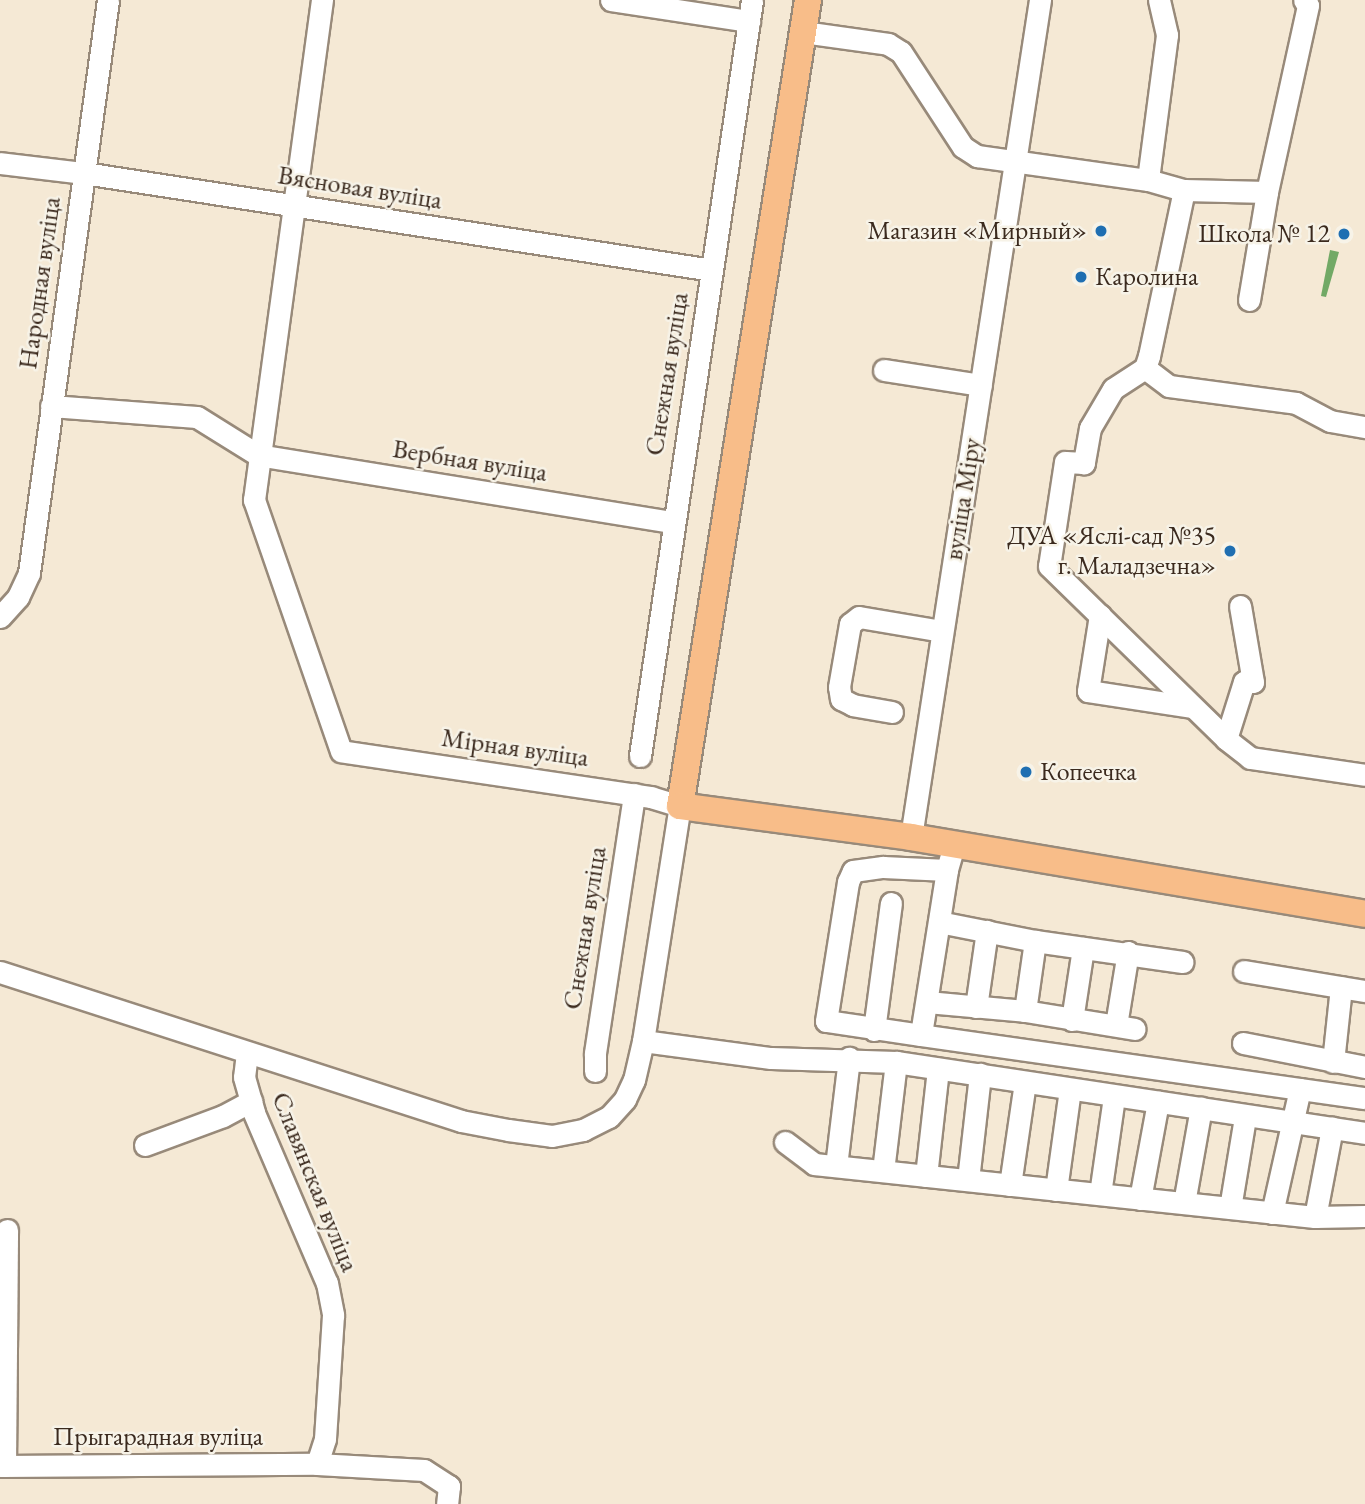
<!DOCTYPE html>
<html>
<head>
<meta charset="utf-8">
<style>
  body { margin:0 }
  #map { position:relative; width:1365px; height:1504px; overflow:hidden; background:#f5e9d5; font-family:"EB Garamond",serif }
  div>[style] { position:absolute }
  [style*='--x'] { left:calc(var(--x)*1px); top:calc(var(--y)*1px); width:calc(var(--w)*1px); rotate:calc(var(--a)*1deg) }
  .forest>* { inset:0; background:#72a966 }
  .roads { filter:drop-shadow(2px 0 #988a7a) drop-shadow(-2px 0 #988a7a) drop-shadow(0 2px #988a7a) drop-shadow(0 -2px #988a7a) }
  .minor>* { height:21px; margin:-10.5px; padding:0 10.5px; transform-origin:10.5px; border-radius:10.5px; background:#fff }
  .major>* { height:26px; margin:-13px; padding:0 13px; transform-origin:13px; border-radius:13px; background:#f8bd89 }
  .dots>* { width:19px; height:19px; translate:-50% -50%; box-sizing:border-box; border:4px solid #f7f3e8; border-radius:50% }
  span { translate:-50% -50%; white-space:nowrap; text-align:center; line-height:1.15; -webkit-text-stroke:5px #f7f3e8; paint-order:stroke }
  .street-label { font-size:26px; color:#3b2a1e }
  .poi-label { font-size:26px; color:#3b2a1e }
  .right { translate:-100% -50%; text-align:right }
  .left { translate:0 -50%; text-align:left }
</style>
</head>
<body>
<div id="map">
  <div class="forest">
    <i style="clip-path:polygon(1330px 250px,1339px 252px,1326px 297px,1321px 296px)"></i>
  </div>
  <div class="roads">
    <div class="minor">
      <i style="--x:611;--y:0;--w:140;--a:8.7"></i>
      <i style="--x:1159;--y:0;--w:36;--a:77"></i>
      <i style="--x:1167;--y:35;--w:146;--a:97.5"></i>
      <i style="--x:1148;--y:180;--w:37;--a:16"></i>
      <i style="--x:803;--y:32;--w:86;--a:8"></i>
      <i style="--x:888;--y:44;--w:15;--a:32"></i>
      <i style="--x:901;--y:52;--w:113;--a:56.9"></i>
      <i style="--x:963;--y:147;--w:17;--a:33"></i>
      <i style="--x:977;--y:156;--w:173;--a:8"></i>
      <i style="--x:0;--y:163;--w:85;--a:6.8"></i>
      <i style="--x:84;--y:173;--w:635;--a:8.78"></i>
      <i style="--x:1267;--y:192;--w:83;--a:-178.6"></i>
      <i style="--x:1184;--y:190;--w:170;--a:101.9"></i>
      <i style="--x:1149;--y:356;--w:13;--a:108"></i>
      <i style="--x:1145;--y:368;--w:38;--a:147"></i>
      <i style="--x:1113;--y:389;--w:45;--a:120.5"></i>
      <i style="--x:1090;--y:428;--w:36;--a:100"></i>
      <i style="--x:1084;--y:463;--w:19;--a:-177"></i>
      <i style="--x:1065;--y:462;--w:105;--a:98.7"></i>
      <i style="--x:1049;--y:566;--w:248;--a:44.3"></i>
      <i style="--x:1226;--y:739;--w:31;--a:38"></i>
      <i style="--x:1250;--y:758;--w:116;--a:8.4"></i>
      <i style="--x:1249;--y:300;--w:109;--a:-80.5"></i>
      <i style="--x:1267;--y:192;--w:191;--a:-77.6"></i>
      <i style="--x:1308;--y:5;--w:6;--a:-129"></i>
      <i style="--x:1145;--y:368;--w:30;--a:37"></i>
      <i style="--x:1169;--y:386;--w:128;--a:7.6"></i>
      <i style="--x:1296;--y:403;--w:38;--a:28"></i>
      <i style="--x:1330;--y:421;--w:36;--a:10"></i>
      <i style="--x:884;--y:370;--w:98;--a:8.8"></i>
      <i style="--x:51;--y:406;--w:146;--a:4.3"></i>
      <i style="--x:197;--y:417;--w:72;--a:31.9"></i>
      <i style="--x:258;--y:455;--w:420;--a:9.2"></i>
      <i style="--x:1100;--y:615;--w:77;--a:99"></i>
      <i style="--x:1088;--y:691;--w:106;--a:8.7"></i>
      <i style="--x:0;--y:617;--w:27;--a:-48"></i>
      <i style="--x:18;--y:597;--w:26;--a:-65"></i>
      <i style="--x:29;--y:573;--w:578;--a:-82.15"></i>
      <i style="--x:892;--y:712;--w:40;--a:-170"></i>
      <i style="--x:853;--y:705;--w:13;--a:-153"></i>
      <i style="--x:841;--y:699;--w:12;--a:-99"></i>
      <i style="--x:839;--y:687;--w:64;--a:-80.1"></i>
      <i style="--x:850;--y:624;--w:11;--a:-38"></i>
      <i style="--x:859;--y:617;--w:84;--a:9.6"></i>
      <i style="--x:1226;--y:739;--w:60;--a:-72.5"></i>
      <i style="--x:1244;--y:682;--w:9;--a:0"></i>
      <i style="--x:1253;--y:682;--w:77;--a:-99.7"></i>
      <i style="--x:640;--y:756;--w:764;--a:-81.57"></i>
      <i style="--x:911;--y:837;--w:847;--a:-81.24"></i>
      <i style="--x:954;--y:845;--w:26;--a:106"></i>
      <i style="--x:947;--y:870;--w:167;--a:99"></i>
      <i style="--x:921;--y:1035;--w:448;--a:8.1"></i>
      <i style="--x:939;--y:922;--w:98;--a:11.2"></i>
      <i style="--x:1035;--y:941;--w:149;--a:8.1"></i>
      <i style="--x:1244;--y:971;--w:123;--a:9.4"></i>
      <i style="--x:0;--y:972;--w:484;--a:17.9"></i>
      <i style="--x:461;--y:1121;--w:48;--a:10.8"></i>
      <i style="--x:508;--y:1130;--w:44;--a:7.8"></i>
      <i style="--x:552;--y:1136;--w:32;--a:-11"></i>
      <i style="--x:583;--y:1130;--w:29;--a:-27"></i>
      <i style="--x:609;--y:1117;--w:24;--a:-48"></i>
      <i style="--x:625;--y:1099;--w:21;--a:-65"></i>
      <i style="--x:634;--y:1080;--w:40;--a:-77"></i>
      <i style="--x:643;--y:1041;--w:238;--a:-81.1"></i>
      <i style="--x:680;--y:806;--w:30;--a:-163"></i>
      <i style="--x:651;--y:797;--w:313;--a:-171.6"></i>
      <i style="--x:341;--y:751;--w:266;--a:-109.1"></i>
      <i style="--x:254;--y:500;--w:505;--a:-82.26"></i>
      <i style="--x:927;--y:1002;--w:98;--a:5.2"></i>
      <i style="--x:1025;--y:1011;--w:111;--a:9.3"></i>
      <i style="--x:976;--y:1007;--w:77;--a:-81.8"></i>
      <i style="--x:1025;--y:1011;--w:71;--a:-81.9"></i>
      <i style="--x:1072;--y:1020;--w:73;--a:-81.3"></i>
      <i style="--x:1116;--y:1025;--w:74;--a:-80.7"></i>
      <i style="--x:874;--y:1030;--w:128;--a:-82.4"></i>
      <i style="--x:921;--y:1035;--w:96;--a:-171.6"></i>
      <i style="--x:826;--y:1021;--w:141;--a:-81"></i>
      <i style="--x:848;--y:882;--w:12;--a:-66"></i>
      <i style="--x:853;--y:871;--w:30;--a:-8"></i>
      <i style="--x:883;--y:867;--w:64;--a:2.7"></i>
      <i style="--x:643;--y:1041;--w:129;--a:7.6"></i>
      <i style="--x:771;--y:1058;--w:125;--a:1.8"></i>
      <i style="--x:896;--y:1062;--w:474;--a:8.6"></i>
      <i style="--x:1243;--y:1043;--w:124;--a:11.1"></i>
      <i style="--x:247;--y:1053;--w:24;--a:97"></i>
      <i style="--x:244;--y:1077;--w:37;--a:74"></i>
      <i style="--x:254;--y:1113;--w:185;--a:66.8"></i>
      <i style="--x:327;--y:1283;--w:33;--a:79"></i>
      <i style="--x:333;--y:1315;--w:124;--a:93.7"></i>
      <i style="--x:325;--y:1439;--w:26;--a:108"></i>
      <i style="--x:1333;--y:1062;--w:75;--a:-83.9"></i>
      <i style="--x:595;--y:1071;--w:18;--a:-90"></i>
      <i style="--x:595;--y:1053;--w:262;--a:-81.4"></i>
      <i style="--x:785;--y:1142;--w:36;--a:37"></i>
      <i style="--x:814;--y:1164;--w:504;--a:6.04"></i>
      <i style="--x:1315;--y:1217;--w:50;--a:-1.1"></i>
      <i style="--x:145;--y:1145;--w:83;--a:-20.4"></i>
      <i style="--x:223;--y:1116;--w:32;--a:-28"></i>
      <i style="--x:836;--y:1166;--w:109;--a:-83.1"></i>
      <i style="--x:883;--y:1171;--w:110;--a:-83.2"></i>
      <i style="--x:926;--y:1176;--w:108;--a:-83.6"></i>
      <i style="--x:968;--y:1180;--w:107;--a:-83.5"></i>
      <i style="--x:1010;--y:1185;--w:104;--a:-81.7"></i>
      <i style="--x:1056;--y:1190;--w:102;--a:-82.1"></i>
      <i style="--x:1100;--y:1194;--w:98;--a:-81.8"></i>
      <i style="--x:1140;--y:1199;--w:99;--a:-79.5"></i>
      <i style="--x:1184;--y:1203;--w:97;--a:-79.9"></i>
      <i style="--x:1230;--y:1208;--w:92;--a:-80.6"></i>
      <i style="--x:1272;--y:1213;--w:127;--a:-77.3"></i>
      <i style="--x:1315;--y:1217;--w:91;--a:-79.2"></i>
      <i style="--x:0;--y:1466;--w:317;--a:-0.4"></i>
      <i style="--x:317;--y:1464;--w:107;--a:3.2"></i>
      <i style="--x:424;--y:1470;--w:30;--a:33"></i>
      <i style="--x:449;--y:1486;--w:18;--a:96"></i>
      <i style="--x:5;--y:1466;--w:236;--a:-89.5"></i>
    </div>
    <div class="major">
      <i style="--x:808;--y:0;--w:816;--a:99.02"></i>
      <i style="--x:680;--y:806;--w:233;--a:7.6"></i>
      <i style="--x:911;--y:837;--w:460;--a:9.6"></i>
    </div>
  </div>
  <div class="dots">
    <i style="left:1101px;top:231px;background:#1f6fb2"></i>
    <i style="left:1344px;top:234px;background:#1f6fb2"></i>
    <i style="left:1081px;top:277px;background:#1f6fb2"></i>
    <i style="left:1230px;top:551px;background:#1f6fb2"></i>
    <i style="left:1026px;top:772px;background:#1f6fb2"></i>
  </div>
  <div class="street-label">
    <span style="left:360px;top:188px;rotate:9deg">Вясновая вуліца</span>
    <span style="left:40px;top:283px;rotate:-82deg">Народная вуліца</span>
    <span style="left:667px;top:374px;rotate:-81deg">Снежная вуліца</span>
    <span style="left:470px;top:461px;rotate:9deg">Вербная вуліца</span>
    <span style="left:963px;top:499px;rotate:-81deg">вуліца Міру</span>
    <span style="left:515px;top:748px;rotate:8deg">Мірная вуліца</span>
    <span style="left:585px;top:928px;rotate:-81deg">Снежная вуліца</span>
    <span style="left:315px;top:1182px;rotate:68deg">Славянская вуліца</span>
    <span style="left:158px;top:1437px">Прыгарадная вуліца</span>
  </div>
  <div class="poi-label">
    <span class="right" style="left:1087px;top:231px">Магазин «Мирный»</span>
    <span class="right" style="left:1330px;top:234px">Школа № 12</span>
    <span class="left" style="left:1095px;top:277px">Каролина</span>
    <span class="right" style="left:1216px;top:551px">ДУА «Яслі-сад №35<br>г. Маладзечна»</span>
    <span class="left" style="left:1040px;top:772px">Копеечка</span>
  </div>
</div>
</body>
</html>
